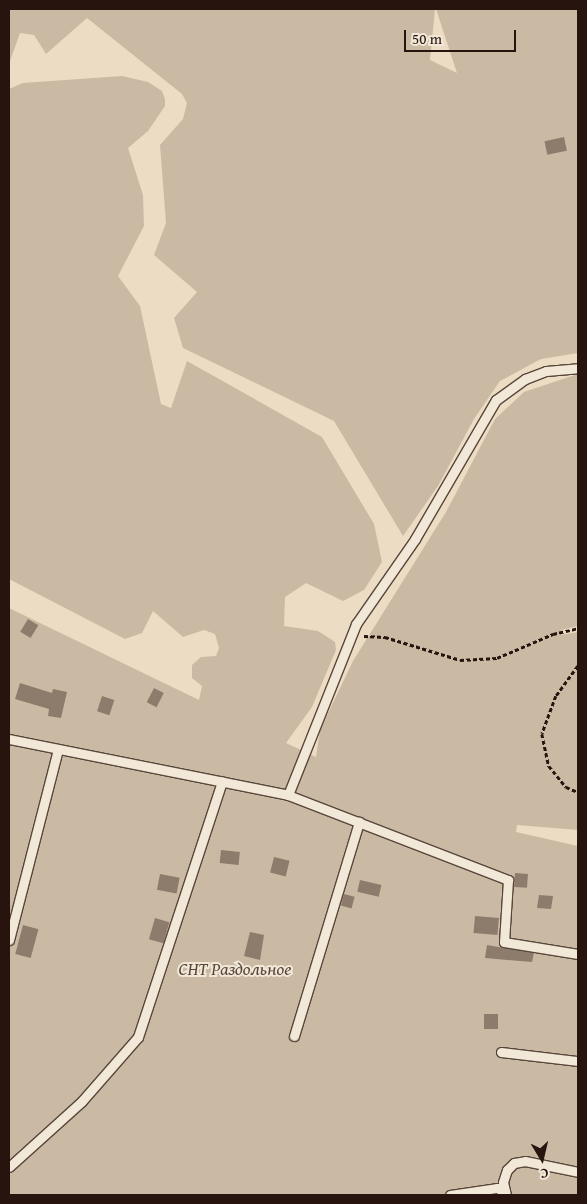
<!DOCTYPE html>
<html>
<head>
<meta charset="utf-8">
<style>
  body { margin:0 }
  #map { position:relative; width:587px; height:1204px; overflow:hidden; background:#ebdcc3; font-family:"Gentium Book Plus",serif }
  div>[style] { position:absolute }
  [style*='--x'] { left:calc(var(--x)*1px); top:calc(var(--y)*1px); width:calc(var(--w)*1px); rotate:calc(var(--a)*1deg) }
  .green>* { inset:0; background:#cabaa4 }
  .building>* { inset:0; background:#8d7c6c; transform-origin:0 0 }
  .path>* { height:2.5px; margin-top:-1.25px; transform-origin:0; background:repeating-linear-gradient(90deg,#27140e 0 4px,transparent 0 6.5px) }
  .roads { filter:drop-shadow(1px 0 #58463b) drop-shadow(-1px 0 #58463b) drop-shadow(0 1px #58463b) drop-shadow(0 -1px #58463b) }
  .lane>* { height:9px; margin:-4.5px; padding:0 4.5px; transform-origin:4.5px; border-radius:4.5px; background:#f2e8d8 }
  span { translate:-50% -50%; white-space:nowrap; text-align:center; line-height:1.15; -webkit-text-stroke:4px #f2e8d8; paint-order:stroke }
  .park-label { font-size:18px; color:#58463b; font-style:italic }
  .frame { position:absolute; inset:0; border:10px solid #27140e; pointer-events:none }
  .north { position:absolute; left:517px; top:1134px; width:50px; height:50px; -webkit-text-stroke:4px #f2e8d8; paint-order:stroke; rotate:171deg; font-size:14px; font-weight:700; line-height:20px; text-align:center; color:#27140e }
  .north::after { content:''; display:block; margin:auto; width:18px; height:22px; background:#27140e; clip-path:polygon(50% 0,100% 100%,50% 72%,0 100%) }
  .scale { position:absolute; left:404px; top:30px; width:112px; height:22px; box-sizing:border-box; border:2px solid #27140e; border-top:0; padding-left:6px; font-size:15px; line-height:18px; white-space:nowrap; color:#27140e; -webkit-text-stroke:4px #f2e8d8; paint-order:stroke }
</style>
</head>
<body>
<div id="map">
  <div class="green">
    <i style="clip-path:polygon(9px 9px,435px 9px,430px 60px,457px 73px,436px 9px,578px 9px,578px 353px,541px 359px,500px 381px,474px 419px,438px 486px,403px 536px,334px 421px,183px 348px,174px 318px,197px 292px,154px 255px,166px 223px,160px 145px,183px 119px,187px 103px,182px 94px,87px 18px,46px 54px,34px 35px,20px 33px,9px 64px)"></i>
    <i style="clip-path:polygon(122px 76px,148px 82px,162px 91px,165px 99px,165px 106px,148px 131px,128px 148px,143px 195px,144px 226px,118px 276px,140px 306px,161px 404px,171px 408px,187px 361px,322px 437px,374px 524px,382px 562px,364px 590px,343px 601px,306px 583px,285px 597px,284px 626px,318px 631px,335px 642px,336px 650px,312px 707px,286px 743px,316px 757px,320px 730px,353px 661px,446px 512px,495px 419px,524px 392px,578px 374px,578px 626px,561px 630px,561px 635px,578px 632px,578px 830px,517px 825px,516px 832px,578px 846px,578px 1195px,9px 1195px,9px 608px,199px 700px,202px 686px,192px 678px,192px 665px,201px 657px,216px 656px,219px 648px,215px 634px,204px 630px,183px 637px,153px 611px,142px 633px,125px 639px,9px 579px,9px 89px,23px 83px)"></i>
  </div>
  <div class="building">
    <i style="left:564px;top:137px;width:14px;height:20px;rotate:78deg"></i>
    <i style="left:28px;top:619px;width:12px;height:15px;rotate:31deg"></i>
    <i style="clip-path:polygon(20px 683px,52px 693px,53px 689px,67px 692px,61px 718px,48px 716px,49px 709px,15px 699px)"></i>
    <i style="left:154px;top:688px;width:11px;height:16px;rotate:27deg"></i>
    <i style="left:102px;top:696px;width:13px;height:16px;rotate:18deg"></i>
    <i style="left:221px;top:850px;width:19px;height:13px;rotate:6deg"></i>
    <i style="left:274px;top:857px;width:16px;height:16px;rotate:14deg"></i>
    <i style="left:515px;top:873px;width:13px;height:14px;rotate:4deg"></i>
    <i style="left:160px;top:874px;width:20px;height:16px;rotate:11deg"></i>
    <i style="left:360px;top:880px;width:22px;height:12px;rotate:13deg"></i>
    <i style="left:344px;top:894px;width:11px;height:12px;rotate:15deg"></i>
    <i style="clip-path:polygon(539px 895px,553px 896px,551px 909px,537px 908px)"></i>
    <i style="left:475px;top:916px;width:24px;height:17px;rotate:5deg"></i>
    <i style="left:155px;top:918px;width:15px;height:22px;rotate:16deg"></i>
    <i style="left:23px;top:925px;width:16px;height:30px;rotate:15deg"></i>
    <i style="clip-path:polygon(250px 932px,264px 935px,260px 960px,244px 956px)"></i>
    <i style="clip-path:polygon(487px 945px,534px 953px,532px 962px,485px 958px)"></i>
    <i style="left:484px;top:1014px;width:14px;height:15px"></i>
  </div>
  <div class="path">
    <i style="--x:364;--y:636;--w:21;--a:3"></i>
    <i style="--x:385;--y:637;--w:78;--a:17"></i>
    <i style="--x:460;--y:660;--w:37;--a:-3"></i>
    <i style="--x:497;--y:658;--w:61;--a:-23.2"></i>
    <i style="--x:553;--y:634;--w:26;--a:-13"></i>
    <i style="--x:578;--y:666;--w:37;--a:126"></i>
    <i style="--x:556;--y:696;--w:40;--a:110.2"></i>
    <i style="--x:542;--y:734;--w:33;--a:78"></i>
    <i style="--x:549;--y:766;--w:27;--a:51"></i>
    <i style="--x:566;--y:787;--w:13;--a:23"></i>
  </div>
  <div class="roads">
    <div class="lane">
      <i style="--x:9;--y:739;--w:285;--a:11.3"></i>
      <i style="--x:288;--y:795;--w:184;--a:-68.3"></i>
      <i style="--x:356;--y:624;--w:103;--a:-55.2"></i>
      <i style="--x:415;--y:539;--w:161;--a:-59.8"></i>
      <i style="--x:496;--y:400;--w:36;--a:-36"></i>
      <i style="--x:525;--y:379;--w:22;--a:-21"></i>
      <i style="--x:546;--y:371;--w:32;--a:-5"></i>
      <i style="--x:288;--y:795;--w:236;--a:21.1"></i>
      <i style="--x:508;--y:880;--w:62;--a:93.7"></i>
      <i style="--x:504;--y:942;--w:75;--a:9.2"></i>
      <i style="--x:9;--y:940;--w:197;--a:-75.6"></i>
      <i style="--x:294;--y:1036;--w:224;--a:-73.1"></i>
      <i style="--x:501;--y:1052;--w:78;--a:6.7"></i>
      <i style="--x:9;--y:1167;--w:98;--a:-42.1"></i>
      <i style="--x:82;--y:1101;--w:85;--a:-48.8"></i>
      <i style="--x:138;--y:1037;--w:269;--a:-71.8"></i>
      <i style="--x:450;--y:1195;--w:48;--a:-8.5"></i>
      <i style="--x:497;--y:1188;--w:7;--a:27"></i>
      <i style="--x:506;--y:1195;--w:13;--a:-103"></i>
      <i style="--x:503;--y:1182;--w:13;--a:-72"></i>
      <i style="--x:507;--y:1170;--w:10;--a:-45"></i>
      <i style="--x:514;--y:1163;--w:11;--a:-10"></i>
      <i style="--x:525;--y:1161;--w:54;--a:11.7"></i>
    </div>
  </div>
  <div class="park-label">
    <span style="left:235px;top:969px">СНТ Раздольное</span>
  </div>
  <div class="frame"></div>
  <div class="north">С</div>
  <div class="scale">50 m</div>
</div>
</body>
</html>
